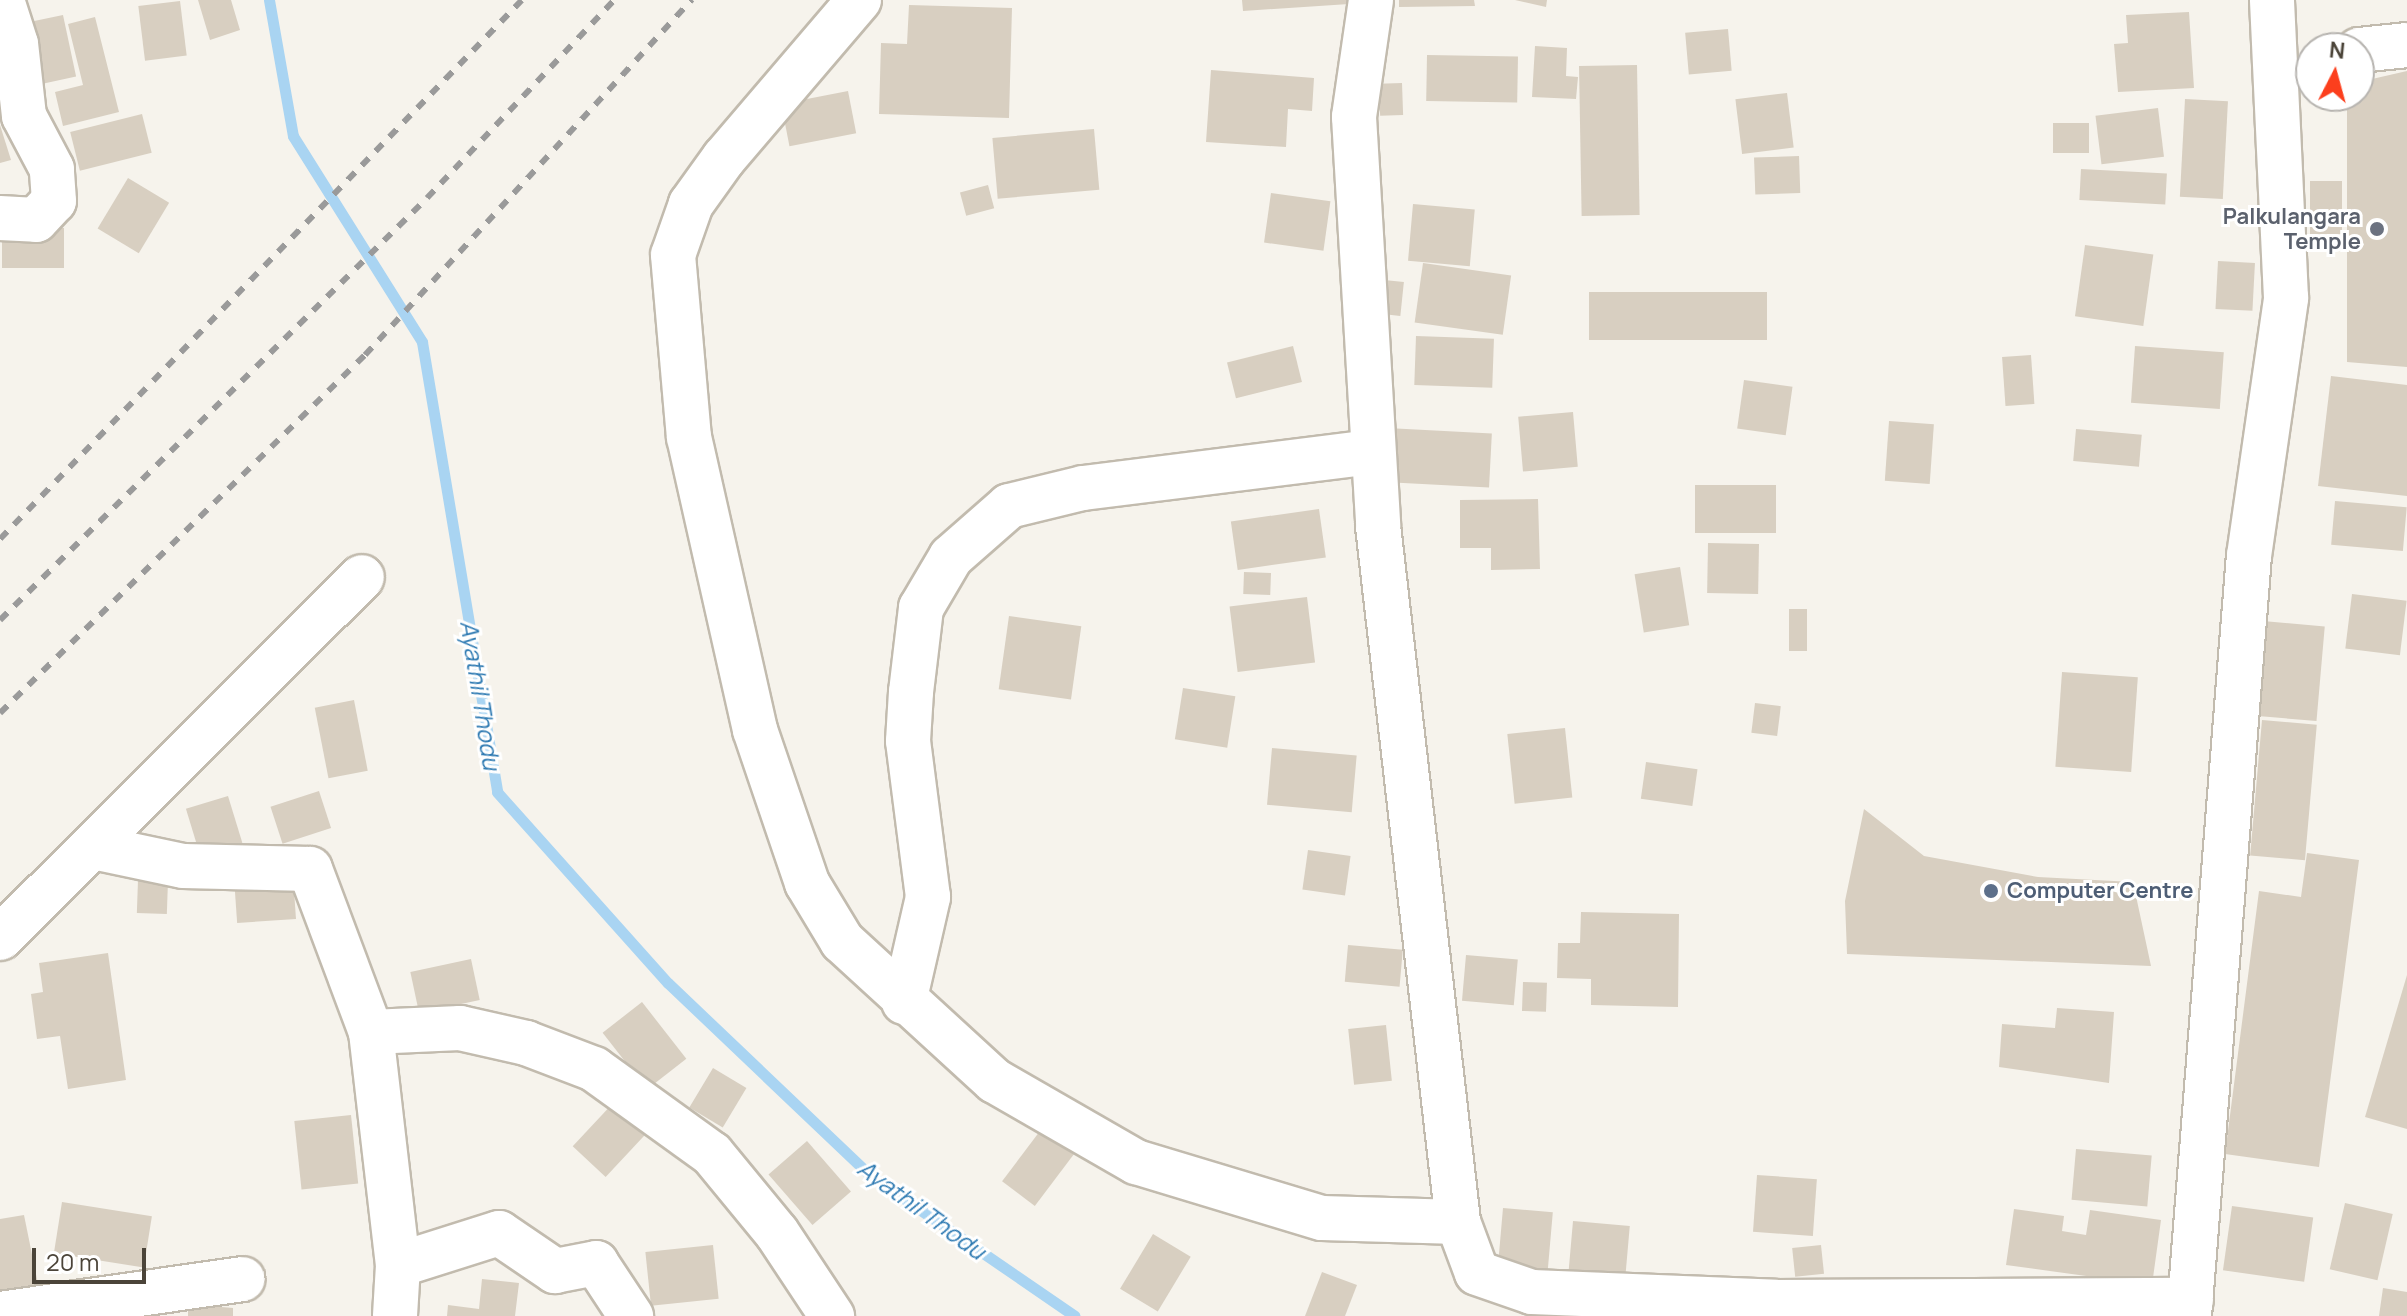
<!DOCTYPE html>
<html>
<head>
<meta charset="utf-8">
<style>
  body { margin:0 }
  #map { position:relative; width:2407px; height:1316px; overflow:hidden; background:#f6f3ec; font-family:Manrope,sans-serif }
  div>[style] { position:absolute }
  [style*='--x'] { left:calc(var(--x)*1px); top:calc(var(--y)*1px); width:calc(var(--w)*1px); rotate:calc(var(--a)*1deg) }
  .stream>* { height:11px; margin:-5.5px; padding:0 5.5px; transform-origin:5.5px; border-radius:5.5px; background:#a9d4f2 }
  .building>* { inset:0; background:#d8cfc1; transform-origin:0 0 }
  .roads { filter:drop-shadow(2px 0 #c2bbae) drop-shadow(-2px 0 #c2bbae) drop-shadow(0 2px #c2bbae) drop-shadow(0 -2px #c2bbae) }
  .minor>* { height:44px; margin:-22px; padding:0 22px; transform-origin:22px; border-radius:22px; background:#fff }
  .rail>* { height:6px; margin-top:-3px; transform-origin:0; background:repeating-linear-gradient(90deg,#9a9a9a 0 10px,transparent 0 20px) }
  .dots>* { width:22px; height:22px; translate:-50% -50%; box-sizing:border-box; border:4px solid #fff; border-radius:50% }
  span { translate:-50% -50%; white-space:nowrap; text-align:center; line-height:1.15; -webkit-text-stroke:6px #fff; paint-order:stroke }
  .worship-label { font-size:22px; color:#5b616d; font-weight:700 }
  .right { translate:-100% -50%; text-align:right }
  .service-label { font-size:22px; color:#4e5e75; font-weight:700 }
  .left { translate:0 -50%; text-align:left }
  .water-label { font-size:24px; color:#2e7ab2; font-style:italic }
  .north { position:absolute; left:2295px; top:32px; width:80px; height:80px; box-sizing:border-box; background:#fff; border:2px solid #b7b4b0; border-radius:50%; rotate:6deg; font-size:22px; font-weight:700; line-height:32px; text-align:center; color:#4b4439 }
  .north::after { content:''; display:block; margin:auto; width:28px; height:36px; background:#fc3f1d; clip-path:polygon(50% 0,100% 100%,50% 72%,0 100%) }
  .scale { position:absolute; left:32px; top:1248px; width:114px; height:36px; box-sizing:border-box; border:4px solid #4b4439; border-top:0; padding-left:10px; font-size:24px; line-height:28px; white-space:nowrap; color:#4b4439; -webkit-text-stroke:6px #fff; paint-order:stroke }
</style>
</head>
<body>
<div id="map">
  <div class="stream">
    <i style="--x:269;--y:0;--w:138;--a:80"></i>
    <i style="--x:293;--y:136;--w:243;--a:57.9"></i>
    <i style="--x:422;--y:342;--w:456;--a:80.5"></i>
    <i style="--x:497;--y:792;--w:256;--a:48.2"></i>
    <i style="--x:668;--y:983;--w:280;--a:43.6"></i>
    <i style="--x:871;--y:1176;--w:247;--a:34.5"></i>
  </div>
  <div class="building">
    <i style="clip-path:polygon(198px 0,231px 0,240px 30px,210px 40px)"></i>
    <i style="clip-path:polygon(1242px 0,1348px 0,1349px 4px,1243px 11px)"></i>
    <i style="clip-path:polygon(1399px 0,1474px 0,1475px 6px,1399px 7px)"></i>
    <i style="clip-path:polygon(1515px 0,1547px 0,1546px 7px)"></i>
    <i style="left:180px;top:1px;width:55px;height:42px;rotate:83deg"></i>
    <i style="clip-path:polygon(909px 5px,1012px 8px,1009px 118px,879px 114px,881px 43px,907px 44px)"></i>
    <i style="clip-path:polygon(2189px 12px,2194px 88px,2118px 92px,2114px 44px,2128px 43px,2126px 15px)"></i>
    <i style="left:63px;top:15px;width:63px;height:33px;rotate:78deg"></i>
    <i style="clip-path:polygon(95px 17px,119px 112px,63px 126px,55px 92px,83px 85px,68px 24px)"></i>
    <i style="left:1728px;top:29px;width:42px;height:43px;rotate:85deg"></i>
    <i style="clip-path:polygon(1535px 46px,1567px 48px,1566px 76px,1578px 77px,1576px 99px,1532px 97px)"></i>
    <i style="left:1427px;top:55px;width:91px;height:46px;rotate:1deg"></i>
    <i style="left:1637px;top:65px;width:150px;height:58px;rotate:89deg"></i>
    <i style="clip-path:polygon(1211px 70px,1314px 78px,1312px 111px,1288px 109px,1286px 147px,1206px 142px)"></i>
    <i style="clip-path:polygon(2407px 71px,2407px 367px,2347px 362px,2347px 96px,2359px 96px,2359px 82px)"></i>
    <i style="left:1402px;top:83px;width:32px;height:23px;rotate:88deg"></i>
    <i style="left:848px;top:91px;width:43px;height:68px;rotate:79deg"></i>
    <i style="left:1787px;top:93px;width:55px;height:52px;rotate:83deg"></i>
    <i style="left:2185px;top:99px;width:43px;height:98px;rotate:3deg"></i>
    <i style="left:2158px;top:108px;width:49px;height:63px;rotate:83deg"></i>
    <i style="left:142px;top:114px;width:40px;height:74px;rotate:76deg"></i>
    <i style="left:2053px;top:123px;width:36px;height:30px"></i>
    <i style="clip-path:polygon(0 125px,11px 160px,0 163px)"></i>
    <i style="left:1094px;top:129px;width:61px;height:102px;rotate:85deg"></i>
    <i style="left:1799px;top:156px;width:37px;height:45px;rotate:88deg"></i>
    <i style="left:2081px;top:169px;width:86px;height:31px;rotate:3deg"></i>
    <i style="left:128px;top:178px;width:48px;height:59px;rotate:31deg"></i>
    <i style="left:2310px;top:181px;width:32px;height:53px"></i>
    <i style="left:988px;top:185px;width:24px;height:29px;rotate:75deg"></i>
    <i style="left:1271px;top:193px;width:60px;height:50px;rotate:8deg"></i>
    <i style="left:1413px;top:204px;width:62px;height:57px;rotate:5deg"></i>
    <i style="left:2px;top:228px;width:62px;height:40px"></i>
    <i style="left:2085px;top:245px;width:69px;height:72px;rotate:8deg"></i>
    <i style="left:2218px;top:261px;width:37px;height:48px;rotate:3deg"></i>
    <i style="left:1423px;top:263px;width:89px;height:60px;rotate:8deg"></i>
    <i style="left:1384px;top:280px;width:20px;height:34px;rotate:6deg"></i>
    <i style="left:1589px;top:292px;width:178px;height:48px"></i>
    <i style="left:1416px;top:336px;width:78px;height:49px;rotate:2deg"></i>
    <i style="left:1293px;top:346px;width:37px;height:68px;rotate:76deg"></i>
    <i style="left:2135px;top:346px;width:89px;height:57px;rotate:4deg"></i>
    <i style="left:2031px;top:355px;width:49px;height:29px;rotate:86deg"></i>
    <i style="clip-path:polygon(2331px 376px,2407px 385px,2407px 496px,2318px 486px)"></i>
    <i style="left:1744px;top:380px;width:49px;height:49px;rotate:8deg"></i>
    <i style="left:1573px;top:412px;width:55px;height:55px;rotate:85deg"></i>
    <i style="left:1889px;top:421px;width:45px;height:60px;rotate:4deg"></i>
    <i style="left:1387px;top:428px;width:105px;height:54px;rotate:3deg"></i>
    <i style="left:2076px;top:429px;width:66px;height:32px;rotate:5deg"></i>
    <i style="left:1695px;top:485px;width:81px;height:48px"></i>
    <i style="clip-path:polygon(1538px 499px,1540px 569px,1491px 570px,1491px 548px,1460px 548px,1460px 500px)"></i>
    <i style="left:2335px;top:501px;width:72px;height:44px;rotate:5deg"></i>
    <i style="left:1319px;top:509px;width:49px;height:89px;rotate:82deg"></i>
    <i style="left:1708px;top:543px;width:51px;height:50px;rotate:1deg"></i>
    <i style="left:1680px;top:567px;width:59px;height:46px;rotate:81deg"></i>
    <i style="left:1244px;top:572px;width:27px;height:22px;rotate:2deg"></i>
    <i style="left:2352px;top:594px;width:55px;height:55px;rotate:7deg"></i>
    <i style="left:1307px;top:597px;width:66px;height:78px;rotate:83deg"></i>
    <i style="left:1789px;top:609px;width:18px;height:42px"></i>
    <i style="left:1009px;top:616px;width:73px;height:74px;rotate:8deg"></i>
    <i style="left:2263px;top:621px;width:62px;height:95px;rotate:5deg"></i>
    <i style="left:2062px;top:672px;width:76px;height:95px;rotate:4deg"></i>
    <i style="left:1183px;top:688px;width:53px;height:52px;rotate:9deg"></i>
    <i style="left:354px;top:700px;width:72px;height:40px;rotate:79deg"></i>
    <i style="left:1755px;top:703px;width:26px;height:30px;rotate:7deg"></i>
    <i style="left:2262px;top:720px;width:55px;height:136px;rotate:5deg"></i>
    <i style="left:1565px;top:728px;width:70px;height:58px;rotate:84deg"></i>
    <i style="left:1272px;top:748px;width:85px;height:57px;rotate:5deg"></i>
    <i style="left:1646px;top:762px;width:52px;height:37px;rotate:8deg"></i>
    <i style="left:319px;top:791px;width:39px;height:51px;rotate:72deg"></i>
    <i style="left:228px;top:796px;width:49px;height:44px;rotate:73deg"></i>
    <i style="clip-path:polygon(1864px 809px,1924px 856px,2038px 877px,2133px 882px,2151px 966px,1847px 954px,1845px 901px)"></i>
    <i style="left:1308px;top:850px;width:43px;height:40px;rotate:8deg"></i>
    <i style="clip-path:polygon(2307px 853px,2359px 860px,2319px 1167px,2225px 1154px,2259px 891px,2301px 897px)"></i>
    <i style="left:293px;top:876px;width:43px;height:59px;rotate:86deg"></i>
    <i style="left:138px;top:880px;width:30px;height:33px;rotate:2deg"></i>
    <i style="clip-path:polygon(1581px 912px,1679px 914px,1678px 1007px,1591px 1005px,1591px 979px,1557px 978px,1558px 943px,1580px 943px)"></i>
    <i style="left:1348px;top:945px;width:55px;height:37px;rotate:5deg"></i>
    <i style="clip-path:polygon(108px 953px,126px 1080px,68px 1089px,60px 1036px,37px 1039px,31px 994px,43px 992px,39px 963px)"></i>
    <i style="left:1466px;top:955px;width:52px;height:46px;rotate:5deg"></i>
    <i style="left:471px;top:959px;width:42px;height:62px;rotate:78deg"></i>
    <i style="clip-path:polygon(2407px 975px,2407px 1129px,2365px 1117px)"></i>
    <i style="left:1523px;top:982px;width:24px;height:29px;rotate:2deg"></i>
    <i style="left:642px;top:1002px;width:72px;height:50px;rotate:52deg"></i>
    <i style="clip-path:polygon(2057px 1008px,2114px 1012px,2109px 1083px,1999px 1067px,2002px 1024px,2055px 1028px)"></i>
    <i style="left:1386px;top:1025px;width:56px;height:38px;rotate:84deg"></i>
    <i style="left:713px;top:1068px;width:39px;height:46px;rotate:31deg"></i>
    <i style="left:615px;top:1101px;width:45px;height:62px;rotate:43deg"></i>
    <i style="left:351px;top:1115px;width:69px;height:57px;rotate:84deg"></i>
    <i style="left:1043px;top:1127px;width:41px;height:68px;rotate:37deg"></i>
    <i style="left:807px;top:1141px;width:67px;height:51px;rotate:49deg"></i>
    <i style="left:2076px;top:1149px;width:76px;height:51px;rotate:5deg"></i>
    <i style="left:1757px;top:1175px;width:60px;height:57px;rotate:4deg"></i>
    <i style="left:62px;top:1202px;width:91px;height:52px;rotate:9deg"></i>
    <i style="left:2345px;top:1203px;width:49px;height:68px;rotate:13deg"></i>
    <i style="left:2232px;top:1206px;width:82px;height:65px;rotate:8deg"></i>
    <i style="left:1503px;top:1208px;width:50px;height:58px;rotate:5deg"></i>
    <i style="clip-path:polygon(2014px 1209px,2064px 1216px,2062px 1231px,2086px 1235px,2090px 1210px,2161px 1220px,2152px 1285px,2006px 1265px)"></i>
    <i style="clip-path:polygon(24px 1215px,39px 1289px,0 1297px,0 1219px)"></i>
    <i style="left:1573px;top:1221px;width:57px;height:59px;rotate:5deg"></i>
    <i style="left:1153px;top:1234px;width:44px;height:64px;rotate:31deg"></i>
    <i style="left:713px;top:1245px;width:54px;height:68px;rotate:84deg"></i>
    <i style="left:1821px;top:1245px;width:29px;height:29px;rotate:84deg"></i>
    <i style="clip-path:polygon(1322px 1272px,1357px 1285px,1345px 1316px,1305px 1316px)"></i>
    <i style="clip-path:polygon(482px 1279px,519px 1283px,515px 1316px,447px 1316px,448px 1305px,479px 1309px)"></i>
    <i style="clip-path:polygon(2383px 1288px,2407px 1292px,2407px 1316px,2379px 1316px)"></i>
    <i style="clip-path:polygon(188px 1304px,233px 1308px,233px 1316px,188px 1316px)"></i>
  </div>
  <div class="roads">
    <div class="minor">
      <i style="--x:859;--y:0;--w:208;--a:130.5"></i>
      <i style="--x:724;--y:158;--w:57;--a:125.7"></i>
      <i style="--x:691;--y:204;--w:54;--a:109.4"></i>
      <i style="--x:673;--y:255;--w:183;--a:85"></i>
      <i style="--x:689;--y:437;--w:300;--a:77.3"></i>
      <i style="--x:755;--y:730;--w:162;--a:71.2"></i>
      <i style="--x:807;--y:883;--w:68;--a:58.9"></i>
      <i style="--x:842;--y:941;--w:207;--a:42.5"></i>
      <i style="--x:995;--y:1081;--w:163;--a:29.9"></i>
      <i style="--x:1136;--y:1162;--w:194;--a:16.8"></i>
      <i style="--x:1322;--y:1218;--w:136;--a:1.7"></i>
      <i style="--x:1371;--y:0;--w:118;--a:98.3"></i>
      <i style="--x:1354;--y:117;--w:410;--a:86.6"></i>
      <i style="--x:1378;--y:526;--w:701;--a:83.44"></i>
      <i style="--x:1458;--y:1222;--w:54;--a:69.6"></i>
      <i style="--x:1477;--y:1273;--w:58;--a:19.1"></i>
      <i style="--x:1532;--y:1292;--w:244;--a:2.3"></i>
      <i style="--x:1776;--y:1302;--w:415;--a:-0.3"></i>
      <i style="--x:2359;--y:50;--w:48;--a:-5.9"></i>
      <i style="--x:0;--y:218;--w:36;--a:3"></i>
      <i style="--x:36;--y:220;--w:26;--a:-47"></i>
      <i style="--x:54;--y:201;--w:32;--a:-94"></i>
      <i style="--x:52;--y:169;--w:60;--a:-117.8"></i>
      <i style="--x:24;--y:116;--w:72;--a:-96.3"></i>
      <i style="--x:16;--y:44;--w:46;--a:-107.7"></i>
      <i style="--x:93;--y:847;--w:92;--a:11.9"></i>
      <i style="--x:183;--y:866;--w:127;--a:1.4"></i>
      <i style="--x:310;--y:869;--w:174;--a:69.5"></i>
      <i style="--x:371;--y:1032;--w:89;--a:-2.6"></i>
      <i style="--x:460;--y:1028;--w:68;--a:12.8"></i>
      <i style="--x:526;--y:1043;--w:73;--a:20.9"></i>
      <i style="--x:594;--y:1069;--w:145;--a:35.8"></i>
      <i style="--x:712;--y:1154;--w:102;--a:50.6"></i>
      <i style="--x:777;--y:1233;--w:100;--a:56.5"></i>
      <i style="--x:0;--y:938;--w:511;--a:-44.92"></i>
      <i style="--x:904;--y:1002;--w:108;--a:-77.1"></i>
      <i style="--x:928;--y:897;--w:157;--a:-97.3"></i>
      <i style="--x:908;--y:741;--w:49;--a:-86.5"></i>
      <i style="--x:911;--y:692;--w:85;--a:-83.2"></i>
      <i style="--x:921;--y:608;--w:59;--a:-59.5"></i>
      <i style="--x:951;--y:557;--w:77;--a:-41.3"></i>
      <i style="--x:1009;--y:506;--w:76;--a:-13.7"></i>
      <i style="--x:1083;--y:488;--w:292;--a:-7.1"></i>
      <i style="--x:371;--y:1032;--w:235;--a:83.4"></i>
      <i style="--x:398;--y:1265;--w:51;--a:93.4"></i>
      <i style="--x:398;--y:1265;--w:106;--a:-17.6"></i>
      <i style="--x:499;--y:1233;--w:68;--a:34.2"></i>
      <i style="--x:555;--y:1271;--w:42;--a:-11"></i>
      <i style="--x:596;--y:1263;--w:64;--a:56.6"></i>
      <i style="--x:0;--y:1314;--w:245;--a:-8.2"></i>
      <i style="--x:2189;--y:1316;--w:762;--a:-85.49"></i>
      <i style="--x:2249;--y:556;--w:261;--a:-81.8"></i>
      <i style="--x:2286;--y:298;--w:298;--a:-92.7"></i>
    </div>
  </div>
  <div class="rail">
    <i style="--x:0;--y:539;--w:750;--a:-45.92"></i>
    <i style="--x:0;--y:620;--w:600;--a:-44.66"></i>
    <i style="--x:427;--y:198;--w:272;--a:-46.6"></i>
    <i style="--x:0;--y:713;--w:511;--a:-44.45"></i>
    <i style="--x:365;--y:355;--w:483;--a:-47.4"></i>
  </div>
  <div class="dots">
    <i style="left:2377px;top:229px;background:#6b7280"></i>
    <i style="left:1991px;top:891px;background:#5c6f8a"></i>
  </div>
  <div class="worship-label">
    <span class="right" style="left:2361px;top:229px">Palkulangara<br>Temple</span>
  </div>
  <div class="service-label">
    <span class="left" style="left:2007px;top:891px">Computer Centre</span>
  </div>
  <div class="water-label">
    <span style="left:481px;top:695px;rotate:81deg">Ayathil Thodu</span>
    <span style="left:922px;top:1209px;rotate:36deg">Ayathil Thodu</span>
  </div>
  <div class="north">N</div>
  <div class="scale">20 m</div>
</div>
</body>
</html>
